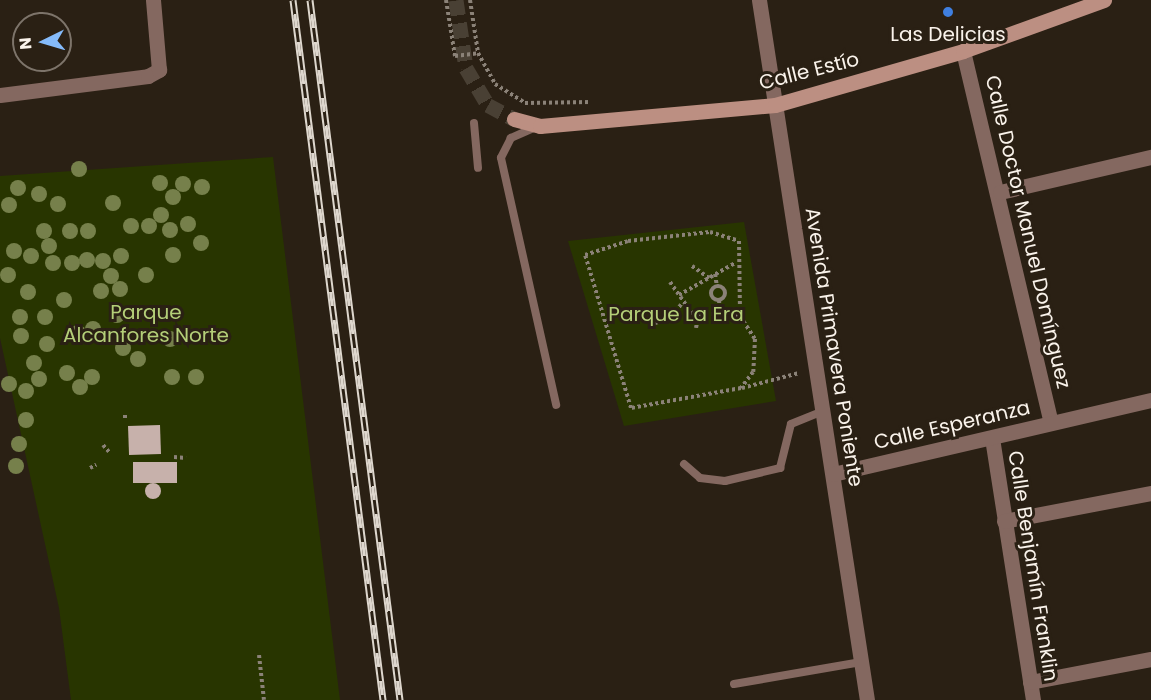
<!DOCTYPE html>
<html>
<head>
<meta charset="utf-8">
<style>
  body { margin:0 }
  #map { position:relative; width:1151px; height:700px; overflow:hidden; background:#2a2014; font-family:Poppins,sans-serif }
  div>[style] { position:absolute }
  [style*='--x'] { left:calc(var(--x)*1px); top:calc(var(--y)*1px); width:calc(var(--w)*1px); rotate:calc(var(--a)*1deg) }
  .green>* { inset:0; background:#283500 }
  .building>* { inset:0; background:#c7b1ab; transform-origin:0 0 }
  .round { border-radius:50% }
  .secondary-tunnel>* { height:15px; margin-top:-7.5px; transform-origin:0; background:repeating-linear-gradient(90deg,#494034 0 15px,transparent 0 23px) }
  .path>* { height:4px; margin-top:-2px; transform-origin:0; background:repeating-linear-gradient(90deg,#8b8278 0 3px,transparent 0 6px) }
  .path>.ring { margin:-2px; padding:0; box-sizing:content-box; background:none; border:4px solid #8b8278; border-radius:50% }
  .service>* { height:8px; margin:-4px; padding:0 4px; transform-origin:4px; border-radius:4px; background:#846860 }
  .minor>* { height:15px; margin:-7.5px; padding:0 7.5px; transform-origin:7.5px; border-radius:7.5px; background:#846860 }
  .secondary>* { height:15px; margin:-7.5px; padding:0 7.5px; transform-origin:7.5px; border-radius:7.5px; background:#bc8f82 }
  .rail>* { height:7px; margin-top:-3.5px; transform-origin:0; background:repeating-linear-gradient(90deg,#2a2014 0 14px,#ded7ce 0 28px); box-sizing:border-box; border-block:2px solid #ded7ce }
  .trees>* { width:16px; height:16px; margin:-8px; border-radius:50%; background:#76804b }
  .dots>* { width:16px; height:16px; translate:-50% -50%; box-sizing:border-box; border:3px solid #2a2014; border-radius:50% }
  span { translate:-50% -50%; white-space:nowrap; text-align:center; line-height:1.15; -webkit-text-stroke:6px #2a2014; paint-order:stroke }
  .poi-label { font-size:20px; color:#faf3eb }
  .street-label { font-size:20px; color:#faf3eb }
  .park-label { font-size:20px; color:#b4cf78 }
  .north { position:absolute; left:12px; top:12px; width:60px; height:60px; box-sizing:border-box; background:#2a2014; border:2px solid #7d746a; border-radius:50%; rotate:265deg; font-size:16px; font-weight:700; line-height:24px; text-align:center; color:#faf3eb }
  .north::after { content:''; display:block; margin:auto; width:21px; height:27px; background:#85bbfb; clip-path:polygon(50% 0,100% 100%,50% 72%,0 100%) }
</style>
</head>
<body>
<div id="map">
  <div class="green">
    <i style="clip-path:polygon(273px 157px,340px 700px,71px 700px,59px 608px,0 338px,0 176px)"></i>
    <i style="clip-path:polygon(744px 222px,776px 401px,624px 426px,568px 241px)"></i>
  </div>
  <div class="building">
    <i style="left:160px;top:425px;width:29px;height:32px;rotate:88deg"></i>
    <i style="left:133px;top:462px;width:44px;height:21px"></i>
    <i class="round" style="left:145px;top:483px;width:16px;height:16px"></i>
  </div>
  <div class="secondary-tunnel">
    <i style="--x:456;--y:0;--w:69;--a:81.6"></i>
    <i style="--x:466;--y:68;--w:43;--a:59.3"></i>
    <i style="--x:488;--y:105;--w:30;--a:28"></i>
  </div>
  <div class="path">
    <i style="--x:446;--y:0;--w:57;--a:80.9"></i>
    <i style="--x:455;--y:56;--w:23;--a:-7"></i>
    <i style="--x:470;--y:0;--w:54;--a:81.4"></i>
    <i style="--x:478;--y:53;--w:35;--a:61"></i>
    <i style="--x:495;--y:84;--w:36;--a:32"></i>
    <i style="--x:525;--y:103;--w:66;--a:-0.9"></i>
    <i style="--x:710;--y:232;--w:30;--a:17"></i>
    <i style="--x:739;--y:241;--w:75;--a:89.2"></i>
    <i style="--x:740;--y:316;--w:27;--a:57"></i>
    <i style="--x:755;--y:339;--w:33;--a:93"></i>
    <i style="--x:753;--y:372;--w:20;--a:127"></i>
    <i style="--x:741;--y:388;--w:112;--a:169.7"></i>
    <i style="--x:631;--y:408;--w:160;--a:-106.7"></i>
    <i style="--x:585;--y:255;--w:45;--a:-18"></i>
    <i style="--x:628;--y:241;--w:82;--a:-6.3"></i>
    <i style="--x:692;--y:266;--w:21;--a:35"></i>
    <i style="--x:715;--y:274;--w:12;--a:81"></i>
    <i style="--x:670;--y:282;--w:45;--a:54.9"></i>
    <i class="ring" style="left:711px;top:286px;width:10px;height:10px"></i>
    <i style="--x:679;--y:295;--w:64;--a:-29.7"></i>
    <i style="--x:719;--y:300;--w:13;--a:86"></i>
    <i style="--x:655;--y:323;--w:19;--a:-18"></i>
    <i style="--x:673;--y:317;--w:15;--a:-58"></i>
    <i style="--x:696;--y:328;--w:15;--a:-79"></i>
    <i style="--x:699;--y:313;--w:41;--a:4.2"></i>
    <i style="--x:742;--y:388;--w:59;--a:-14.7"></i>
    <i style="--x:125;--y:415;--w:6;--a:90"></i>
    <i style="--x:103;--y:445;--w:9;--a:49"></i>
    <i style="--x:174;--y:457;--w:12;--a:5"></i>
    <i style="--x:90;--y:468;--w:7;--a:-27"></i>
    <i style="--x:259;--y:655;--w:45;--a:83.7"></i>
  </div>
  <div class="service">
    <i style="--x:474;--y:123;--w:45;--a:84.9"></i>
    <i style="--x:538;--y:126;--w:30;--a:156"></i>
    <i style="--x:511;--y:138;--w:22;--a:117"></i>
    <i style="--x:501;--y:158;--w:253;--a:77.4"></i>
    <i style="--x:684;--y:464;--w:21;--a:41"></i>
    <i style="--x:700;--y:478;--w:25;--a:7"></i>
    <i style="--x:725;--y:481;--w:57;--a:-13.3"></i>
    <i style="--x:780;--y:468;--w:45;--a:-76"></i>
    <i style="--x:791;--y:424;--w:35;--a:-22"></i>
    <i style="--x:734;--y:684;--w:129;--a:-9.8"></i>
  </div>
  <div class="minor">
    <i style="--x:759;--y:0;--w:708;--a:81.23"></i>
    <i style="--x:963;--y:51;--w:382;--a:76.7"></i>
    <i style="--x:0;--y:95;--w:149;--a:-7.3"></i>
    <i style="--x:148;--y:76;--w:13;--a:-29"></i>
    <i style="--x:159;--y:70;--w:70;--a:-94.9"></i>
    <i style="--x:1000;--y:192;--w:155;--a:-13.1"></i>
    <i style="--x:992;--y:438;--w:265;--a:81.1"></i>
    <i style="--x:833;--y:474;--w:326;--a:-13.1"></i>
    <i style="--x:1004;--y:521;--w:150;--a:-10.8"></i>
    <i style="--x:1030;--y:682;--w:123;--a:-10.8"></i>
  </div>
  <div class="secondary">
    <i style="--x:514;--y:119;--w:27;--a:15"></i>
    <i style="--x:540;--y:126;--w:236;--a:-5.1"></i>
    <i style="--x:775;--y:105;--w:196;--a:-16"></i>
    <i style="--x:963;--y:51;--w:150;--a:-19.9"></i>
  </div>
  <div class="rail">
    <i style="--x:293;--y:0;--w:706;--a:82.67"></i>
    <i style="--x:310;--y:0;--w:706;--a:82.67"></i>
  </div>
  <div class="trees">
    <i style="left:79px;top:169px"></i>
    <i style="left:160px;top:183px"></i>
    <i style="left:183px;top:184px"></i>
    <i style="left:202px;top:187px"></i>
    <i style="left:18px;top:188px"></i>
    <i style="left:39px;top:194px"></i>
    <i style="left:173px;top:197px"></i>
    <i style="left:113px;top:203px"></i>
    <i style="left:58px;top:204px"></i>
    <i style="left:9px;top:205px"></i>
    <i style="left:161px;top:215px"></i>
    <i style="left:188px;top:224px"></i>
    <i style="left:131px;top:226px"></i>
    <i style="left:149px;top:226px"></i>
    <i style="left:170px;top:230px"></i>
    <i style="left:44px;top:231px"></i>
    <i style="left:70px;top:231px"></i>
    <i style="left:88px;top:231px"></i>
    <i style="left:201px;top:243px"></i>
    <i style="left:49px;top:246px"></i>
    <i style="left:14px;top:251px"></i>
    <i style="left:173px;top:255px"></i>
    <i style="left:31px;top:256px"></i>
    <i style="left:121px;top:256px"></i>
    <i style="left:87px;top:260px"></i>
    <i style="left:103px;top:261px"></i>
    <i style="left:53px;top:263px"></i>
    <i style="left:72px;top:263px"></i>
    <i style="left:8px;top:275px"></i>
    <i style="left:146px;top:275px"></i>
    <i style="left:111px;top:276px"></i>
    <i style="left:120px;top:289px"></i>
    <i style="left:101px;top:291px"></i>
    <i style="left:28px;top:292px"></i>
    <i style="left:64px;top:300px"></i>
    <i style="left:117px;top:315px"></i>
    <i style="left:20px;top:317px"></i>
    <i style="left:45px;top:317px"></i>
    <i style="left:93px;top:329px"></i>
    <i style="left:78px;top:333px"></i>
    <i style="left:21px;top:336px"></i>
    <i style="left:170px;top:339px"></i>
    <i style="left:47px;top:344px"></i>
    <i style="left:123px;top:348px"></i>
    <i style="left:138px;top:359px"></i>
    <i style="left:34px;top:363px"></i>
    <i style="left:67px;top:373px"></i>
    <i style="left:92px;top:377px"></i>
    <i style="left:172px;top:377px"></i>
    <i style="left:196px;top:377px"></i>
    <i style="left:39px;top:379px"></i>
    <i style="left:9px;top:384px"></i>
    <i style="left:80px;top:387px"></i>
    <i style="left:26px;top:391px"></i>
    <i style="left:26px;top:420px"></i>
    <i style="left:19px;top:444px"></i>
    <i style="left:16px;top:466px"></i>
  </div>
  <div class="dots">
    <i style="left:948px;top:12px;background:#3f7fe0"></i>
  </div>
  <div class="poi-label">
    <span style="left:948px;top:34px">Las Delicias</span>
  </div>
  <div class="street-label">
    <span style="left:809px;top:71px;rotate:-14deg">Calle Estío</span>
    <span style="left:1028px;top:232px;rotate:77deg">Calle Doctor Manuel Domínguez</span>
    <span style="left:834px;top:347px;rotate:81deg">Avenida Primavera Poniente</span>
    <span style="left:952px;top:425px;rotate:-13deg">Calle Esperanza</span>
    <span style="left:1033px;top:566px;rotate:81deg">Calle Benjamín Franklin</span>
  </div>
  <div class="park-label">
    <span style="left:146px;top:324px">Parque<br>Alcanfores Norte</span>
    <span style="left:676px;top:314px">Parque La Era</span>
  </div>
  <div class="north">N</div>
</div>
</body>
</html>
